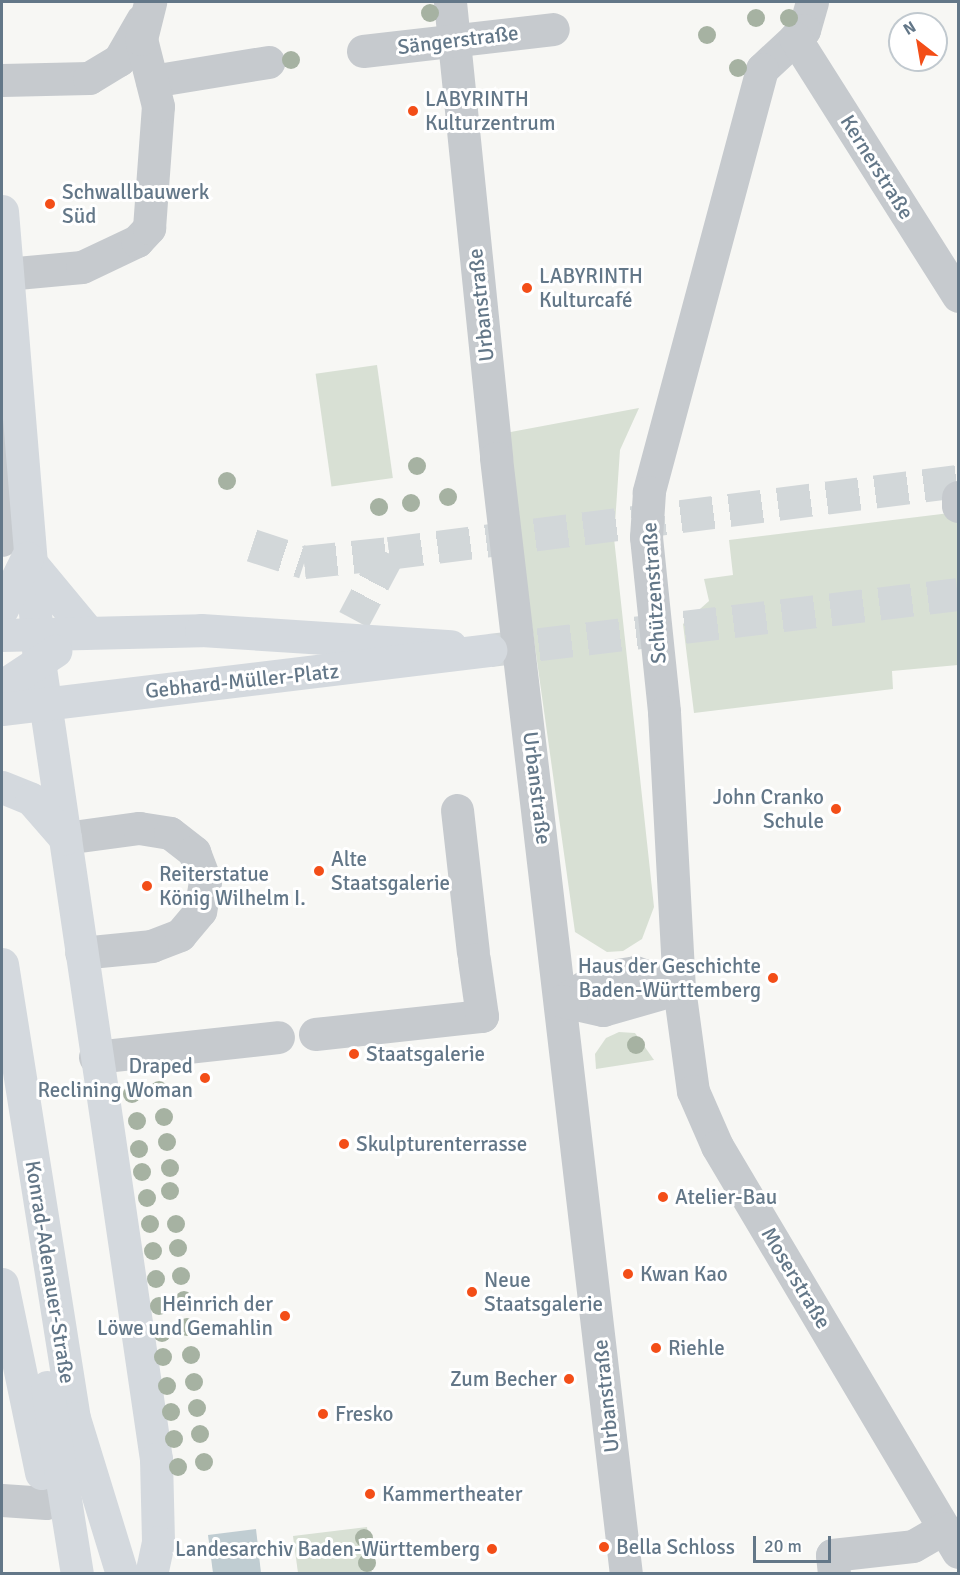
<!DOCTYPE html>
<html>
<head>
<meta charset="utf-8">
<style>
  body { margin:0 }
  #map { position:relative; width:960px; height:1575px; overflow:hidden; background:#f7f7f4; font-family:Signika,sans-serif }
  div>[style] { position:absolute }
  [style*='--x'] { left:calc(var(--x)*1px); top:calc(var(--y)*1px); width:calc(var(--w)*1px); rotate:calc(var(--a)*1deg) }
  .green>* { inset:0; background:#d8e0d4; transform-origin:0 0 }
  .water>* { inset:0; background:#c0cdd2 }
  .minor-tunnel>* { height:33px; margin-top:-16.5px; transform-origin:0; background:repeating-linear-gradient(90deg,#d2d7d9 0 33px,transparent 0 49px) }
  .major-tunnel>* { height:33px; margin-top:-16.5px; transform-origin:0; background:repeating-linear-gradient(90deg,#d2d7d9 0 33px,transparent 0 49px) }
  .minor>* { height:33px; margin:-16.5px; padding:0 16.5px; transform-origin:16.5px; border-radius:16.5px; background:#c6cace }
  .major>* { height:33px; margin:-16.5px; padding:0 16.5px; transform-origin:16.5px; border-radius:16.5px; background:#d4d9de }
  .trees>* { width:18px; height:18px; margin:-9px; border-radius:50%; background:#a6b2a2 }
  .dots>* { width:16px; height:16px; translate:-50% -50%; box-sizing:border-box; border:3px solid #fff; border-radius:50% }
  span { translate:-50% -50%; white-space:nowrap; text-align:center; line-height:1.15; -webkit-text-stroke:6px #fff; paint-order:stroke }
  .street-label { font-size:21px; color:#637788 }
  .poi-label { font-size:21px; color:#637788 }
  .left { translate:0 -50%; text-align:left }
  .right { translate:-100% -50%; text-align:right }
  .frame { position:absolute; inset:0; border:3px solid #637788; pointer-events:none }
  .north { position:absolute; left:888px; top:12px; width:60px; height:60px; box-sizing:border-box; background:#fff; border:2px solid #c1c9cf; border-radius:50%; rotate:329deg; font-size:16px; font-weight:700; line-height:24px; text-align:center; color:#637788 }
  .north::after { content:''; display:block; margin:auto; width:21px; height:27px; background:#f34e18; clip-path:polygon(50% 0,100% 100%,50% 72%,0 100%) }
  .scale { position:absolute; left:753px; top:1536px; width:78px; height:27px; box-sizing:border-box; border:3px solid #637788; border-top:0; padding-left:8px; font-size:18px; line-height:21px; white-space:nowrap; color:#637788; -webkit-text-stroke:4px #fff; paint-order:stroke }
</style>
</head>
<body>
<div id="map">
  <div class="green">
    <i style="left:377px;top:365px;width:114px;height:62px;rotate:82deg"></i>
    <i style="clip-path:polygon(639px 408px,620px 450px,614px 538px,654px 907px,642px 939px,623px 951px,607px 952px,575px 932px,505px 433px)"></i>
    <i style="clip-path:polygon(958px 512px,958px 665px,892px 671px,893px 689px,694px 713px,683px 624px,709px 601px,704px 579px,733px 575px,729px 540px)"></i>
    <i style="clip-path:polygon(619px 1032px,635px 1033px,654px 1060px,596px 1069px,595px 1054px,606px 1038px)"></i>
    <i style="clip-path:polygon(367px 1527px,372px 1573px,298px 1573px,293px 1536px)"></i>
  </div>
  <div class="water">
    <i style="clip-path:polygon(256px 1529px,261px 1573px,213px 1573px,208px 1535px)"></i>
  </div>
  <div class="minor-tunnel">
    <i style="--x:252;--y:545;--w:55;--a:18.1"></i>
    <i style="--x:304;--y:562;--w:85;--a:-6"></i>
    <i style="--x:389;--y:553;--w:75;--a:117.9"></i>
    <i style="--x:389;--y:553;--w:574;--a:-7.21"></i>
  </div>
  <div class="major-tunnel">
    <i style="--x:490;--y:650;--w:471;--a:-6.8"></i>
  </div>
  <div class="minor">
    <i style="--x:450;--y:2;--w:458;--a:84.2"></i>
    <i style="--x:496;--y:458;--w:1124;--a:83.36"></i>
    <i style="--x:812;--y:2;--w:29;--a:106"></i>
    <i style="--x:804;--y:30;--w:57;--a:137.1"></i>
    <i style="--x:762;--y:69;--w:438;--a:105"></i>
    <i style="--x:649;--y:492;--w:45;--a:93.8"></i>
    <i style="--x:646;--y:537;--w:176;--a:84.1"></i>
    <i style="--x:664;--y:712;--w:276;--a:86.9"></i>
    <i style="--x:679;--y:988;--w:104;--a:82.3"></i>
    <i style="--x:693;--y:1091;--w:60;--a:66.4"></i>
    <i style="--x:717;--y:1146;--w:472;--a:59.3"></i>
    <i style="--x:795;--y:38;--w:305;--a:57.7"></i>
    <i style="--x:363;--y:51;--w:191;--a:-6.6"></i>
    <i style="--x:2;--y:80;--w:87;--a:-1.3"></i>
    <i style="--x:89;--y:78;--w:35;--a:-31"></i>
    <i style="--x:119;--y:60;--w:46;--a:-60.1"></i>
    <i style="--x:152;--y:81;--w:118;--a:-9.3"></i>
    <i style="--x:2;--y:284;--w:11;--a:-68"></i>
    <i style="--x:6;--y:274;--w:76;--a:-5.3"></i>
    <i style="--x:82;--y:267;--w:61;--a:-25.3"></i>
    <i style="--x:137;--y:241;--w:18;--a:-47"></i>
    <i style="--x:149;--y:228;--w:122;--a:-85.8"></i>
    <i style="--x:158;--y:106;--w:69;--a:-104.2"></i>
    <i style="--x:141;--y:39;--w:38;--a:-76"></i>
    <i style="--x:2;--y:421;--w:84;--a:86.6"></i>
    <i style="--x:7;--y:505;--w:35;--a:98"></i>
    <i style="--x:958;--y:497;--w:9;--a:90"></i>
    <i style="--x:457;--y:810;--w:143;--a:83.6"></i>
    <i style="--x:65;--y:838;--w:75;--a:-7.7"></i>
    <i style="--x:139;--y:828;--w:31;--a:9"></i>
    <i style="--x:170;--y:833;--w:31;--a:38"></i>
    <i style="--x:194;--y:852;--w:31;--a:69"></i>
    <i style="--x:205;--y:881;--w:30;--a:99"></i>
    <i style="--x:200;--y:911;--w:31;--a:130"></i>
    <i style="--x:180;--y:935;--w:30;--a:159"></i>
    <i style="--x:152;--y:946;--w:71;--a:174.4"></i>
    <i style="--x:562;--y:1001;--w:43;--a:-32.6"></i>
    <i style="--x:598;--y:978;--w:37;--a:-9"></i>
    <i style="--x:635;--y:972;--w:47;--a:20"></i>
    <i style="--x:562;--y:1001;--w:42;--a:12.4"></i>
    <i style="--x:603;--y:1010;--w:79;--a:-16.1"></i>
    <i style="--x:315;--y:1034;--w:168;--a:-6.2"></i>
    <i style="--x:482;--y:1016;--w:57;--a:-98.1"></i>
    <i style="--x:95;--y:1057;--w:184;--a:-6.2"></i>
    <i style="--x:2;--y:1500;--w:44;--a:3.9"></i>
    <i style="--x:834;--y:1574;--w:19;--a:-96"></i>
    <i style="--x:832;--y:1555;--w:81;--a:-6.3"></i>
    <i style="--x:913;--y:1546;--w:36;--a:-30"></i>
  </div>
  <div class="major">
    <i style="--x:2;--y:211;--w:452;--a:85.3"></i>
    <i style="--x:39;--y:661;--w:807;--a:81.66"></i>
    <i style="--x:156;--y:1459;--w:83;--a:88.6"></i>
    <i style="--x:158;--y:1542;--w:33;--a:102"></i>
    <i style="--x:30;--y:562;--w:91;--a:50.4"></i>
    <i style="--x:2;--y:609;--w:57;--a:-63.9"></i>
    <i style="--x:2;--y:635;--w:199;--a:-1.4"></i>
    <i style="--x:201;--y:630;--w:250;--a:3.7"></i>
    <i style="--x:2;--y:686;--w:64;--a:-33.4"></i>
    <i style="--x:2;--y:709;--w:492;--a:-6.9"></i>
    <i style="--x:2;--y:787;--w:31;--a:22"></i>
    <i style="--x:31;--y:799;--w:52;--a:48.9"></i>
    <i style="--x:2;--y:964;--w:460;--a:81"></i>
    <i style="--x:74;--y:1418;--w:163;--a:72.9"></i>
    <i style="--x:2;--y:1284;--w:193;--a:78.3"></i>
    <i style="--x:47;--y:1387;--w:189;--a:80.9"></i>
  </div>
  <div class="trees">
    <i style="left:430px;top:13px"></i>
    <i style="left:756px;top:18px"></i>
    <i style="left:789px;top:18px"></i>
    <i style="left:707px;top:35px"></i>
    <i style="left:291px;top:60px"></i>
    <i style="left:738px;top:68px"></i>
    <i style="left:417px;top:466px"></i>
    <i style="left:227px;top:481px"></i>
    <i style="left:448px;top:497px"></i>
    <i style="left:411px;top:503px"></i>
    <i style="left:379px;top:507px"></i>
    <i style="left:636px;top:1045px"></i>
    <i style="left:159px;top:1090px"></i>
    <i style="left:132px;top:1094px"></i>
    <i style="left:164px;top:1117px"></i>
    <i style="left:137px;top:1121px"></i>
    <i style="left:167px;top:1142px"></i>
    <i style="left:139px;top:1149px"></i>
    <i style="left:170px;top:1168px"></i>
    <i style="left:142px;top:1172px"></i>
    <i style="left:170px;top:1191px"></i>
    <i style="left:147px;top:1198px"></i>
    <i style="left:150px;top:1224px"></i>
    <i style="left:176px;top:1224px"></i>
    <i style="left:178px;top:1248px"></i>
    <i style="left:153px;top:1251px"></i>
    <i style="left:181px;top:1276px"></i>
    <i style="left:156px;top:1279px"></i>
    <i style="left:184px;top:1300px"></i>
    <i style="left:159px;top:1306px"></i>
    <i style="left:187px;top:1327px"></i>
    <i style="left:162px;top:1333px"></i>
    <i style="left:191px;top:1355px"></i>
    <i style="left:163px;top:1357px"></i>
    <i style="left:194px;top:1382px"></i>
    <i style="left:167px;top:1386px"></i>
    <i style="left:197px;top:1408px"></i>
    <i style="left:171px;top:1412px"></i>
    <i style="left:200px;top:1434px"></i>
    <i style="left:174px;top:1439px"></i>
    <i style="left:204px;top:1462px"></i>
    <i style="left:178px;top:1467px"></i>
    <i style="left:364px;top:1538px"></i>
    <i style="left:367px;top:1563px"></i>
  </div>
  <div class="dots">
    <i style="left:413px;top:111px;background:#f34e18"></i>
    <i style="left:50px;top:204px;background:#f34e18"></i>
    <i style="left:527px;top:288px;background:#f34e18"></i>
    <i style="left:836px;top:809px;background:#f34e18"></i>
    <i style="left:319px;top:871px;background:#f34e18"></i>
    <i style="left:147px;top:886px;background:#f34e18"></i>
    <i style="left:773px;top:978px;background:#f34e18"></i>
    <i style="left:354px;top:1054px;background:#f34e18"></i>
    <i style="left:205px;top:1078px;background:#f34e18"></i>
    <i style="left:344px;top:1144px;background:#f34e18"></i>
    <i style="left:663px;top:1197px;background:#f34e18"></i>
    <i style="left:628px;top:1274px;background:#f34e18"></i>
    <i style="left:472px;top:1292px;background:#f34e18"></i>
    <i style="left:285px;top:1316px;background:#f34e18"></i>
    <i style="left:656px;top:1348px;background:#f34e18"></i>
    <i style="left:569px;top:1379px;background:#f34e18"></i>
    <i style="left:323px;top:1414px;background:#f34e18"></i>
    <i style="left:370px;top:1494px;background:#f34e18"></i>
    <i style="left:604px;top:1547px;background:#f34e18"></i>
    <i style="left:492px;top:1549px;background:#f34e18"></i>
  </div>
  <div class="street-label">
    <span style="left:458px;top:40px;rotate:-7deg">Sängerstraße</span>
    <span style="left:877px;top:167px;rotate:58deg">Kernerstraße</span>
    <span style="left:481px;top:305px;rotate:-96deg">Urbanstraße</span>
    <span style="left:654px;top:593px;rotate:-94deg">Schützenstraße</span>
    <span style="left:242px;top:681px;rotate:-6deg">Gebhard-Müller-Platz</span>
    <span style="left:537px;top:788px;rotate:83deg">Urbanstraße</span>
    <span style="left:50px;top:1272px;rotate:81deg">Konrad-Adenauer-Straße</span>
    <span style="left:796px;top:1278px;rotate:59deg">Moserstraße</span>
    <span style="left:606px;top:1396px;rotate:-96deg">Urbanstraße</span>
  </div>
  <div class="poi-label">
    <span class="left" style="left:425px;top:111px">LABYRINTH<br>Kulturzentrum</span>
    <span class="left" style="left:62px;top:204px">Schwallbauwerk<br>Süd</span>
    <span class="left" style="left:539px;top:288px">LABYRINTH<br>Kulturcafé</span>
    <span class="right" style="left:824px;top:809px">John Cranko<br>Schule</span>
    <span class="left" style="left:331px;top:871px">Alte<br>Staatsgalerie</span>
    <span class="left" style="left:159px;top:886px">Reiterstatue<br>König Wilhelm I.</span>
    <span class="right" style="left:761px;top:978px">Haus der Geschichte<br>Baden-Württemberg</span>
    <span class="left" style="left:366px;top:1054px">Staatsgalerie</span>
    <span class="right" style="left:193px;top:1078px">Draped<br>Reclining Woman</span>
    <span class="left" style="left:356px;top:1144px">Skulpturenterrasse</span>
    <span class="left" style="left:675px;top:1197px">Atelier-Bau</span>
    <span class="left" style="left:640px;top:1274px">Kwan Kao</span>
    <span class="left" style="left:484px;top:1292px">Neue<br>Staatsgalerie</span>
    <span class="right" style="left:273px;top:1316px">Heinrich der<br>Löwe und Gemahlin</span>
    <span class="left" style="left:668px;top:1348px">Riehle</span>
    <span class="right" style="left:557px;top:1379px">Zum Becher</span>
    <span class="left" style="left:335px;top:1414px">Fresko</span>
    <span class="left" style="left:382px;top:1494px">Kammertheater</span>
    <span class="left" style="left:616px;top:1547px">Bella Schloss</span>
    <span class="right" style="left:480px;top:1549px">Landesarchiv Baden-Württemberg</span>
  </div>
  <div class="frame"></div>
  <div class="north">N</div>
  <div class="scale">20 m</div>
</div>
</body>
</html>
